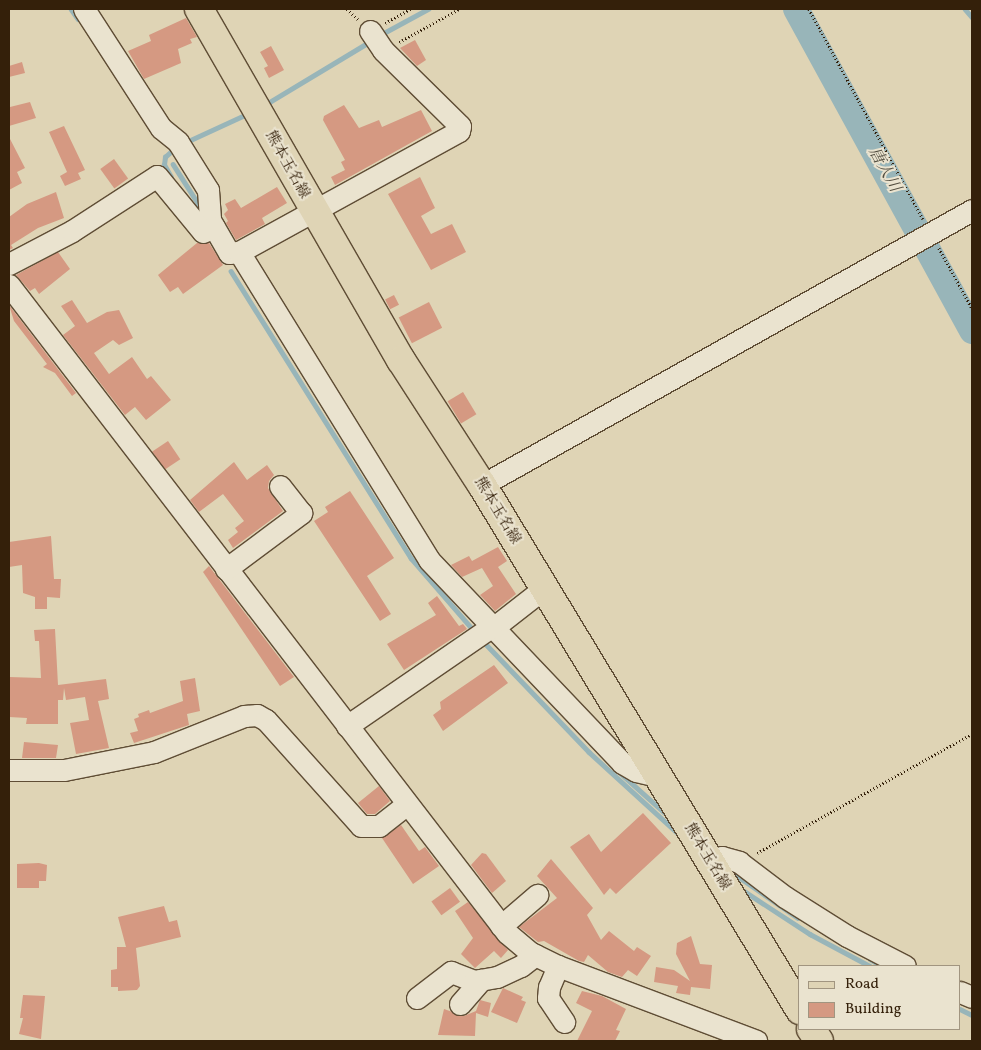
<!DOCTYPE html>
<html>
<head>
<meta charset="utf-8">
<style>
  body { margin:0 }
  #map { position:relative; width:981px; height:1050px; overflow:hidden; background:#dfd4b5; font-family:Vollkorn,"Noto Serif JP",serif }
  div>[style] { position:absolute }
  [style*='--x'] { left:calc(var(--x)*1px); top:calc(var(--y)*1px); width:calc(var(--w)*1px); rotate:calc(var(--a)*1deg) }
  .stream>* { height:4.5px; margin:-2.25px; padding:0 2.25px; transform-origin:2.25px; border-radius:2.25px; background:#98b5b9 }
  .river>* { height:26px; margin:-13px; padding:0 13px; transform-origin:13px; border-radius:13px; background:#98b5b9 }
  .building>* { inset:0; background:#d59982; transform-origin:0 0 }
  .path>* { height:2.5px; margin-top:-1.25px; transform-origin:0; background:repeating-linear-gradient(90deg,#34200a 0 1px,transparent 0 3.5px) }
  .roads { filter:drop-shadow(1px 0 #5f4d35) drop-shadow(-1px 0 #5f4d35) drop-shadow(0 1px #5f4d35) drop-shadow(0 -1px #5f4d35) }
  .minor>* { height:21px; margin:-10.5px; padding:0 10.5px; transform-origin:10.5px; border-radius:10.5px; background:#eae3cf }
  .major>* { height:28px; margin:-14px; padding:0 14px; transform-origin:14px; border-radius:14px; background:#dfd4b5 }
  span { translate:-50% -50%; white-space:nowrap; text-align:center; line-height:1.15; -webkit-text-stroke:4px #eae3cf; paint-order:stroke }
  .street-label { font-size:15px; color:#34200a }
  .water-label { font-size:16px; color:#524d3f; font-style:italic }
  .frame { position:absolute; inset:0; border:10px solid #34200a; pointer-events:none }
  .legend { position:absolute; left:798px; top:965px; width:162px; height:65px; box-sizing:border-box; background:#eae3cf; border:1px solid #a19580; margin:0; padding:6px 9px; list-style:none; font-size:15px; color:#34200a }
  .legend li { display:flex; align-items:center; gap:10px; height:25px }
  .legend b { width:25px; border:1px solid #a19580 }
</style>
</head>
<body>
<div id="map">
  <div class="stream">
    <i style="--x:71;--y:9;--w:12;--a:55"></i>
    <i style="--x:965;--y:9;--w:11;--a:49"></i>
    <i style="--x:380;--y:35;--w:55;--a:-28.4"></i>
    <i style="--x:268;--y:103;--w:118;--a:-31.1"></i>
    <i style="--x:184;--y:143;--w:67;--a:-24.7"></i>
    <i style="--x:173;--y:164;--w:52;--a:57.5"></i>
    <i style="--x:171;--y:177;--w:14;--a:-120"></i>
    <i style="--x:164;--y:165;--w:8;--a:-83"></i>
    <i style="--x:165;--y:157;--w:13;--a:-42"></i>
    <i style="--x:231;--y:271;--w:339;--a:57.9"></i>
    <i style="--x:411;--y:558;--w:98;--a:49.1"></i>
    <i style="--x:482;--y:640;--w:155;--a:46.3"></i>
    <i style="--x:589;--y:752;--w:125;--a:42.4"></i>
    <i style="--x:618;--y:771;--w:62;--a:41.7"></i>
    <i style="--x:736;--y:875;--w:75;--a:34.7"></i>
    <i style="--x:744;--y:891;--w:79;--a:33.1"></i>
    <i style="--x:810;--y:934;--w:68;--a:28.1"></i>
    <i style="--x:870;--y:959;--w:14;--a:30"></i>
    <i style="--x:960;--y:1009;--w:13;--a:27"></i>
  </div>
  <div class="river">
    <i style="--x:796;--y:9;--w:367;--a:61.3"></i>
  </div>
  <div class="building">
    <i style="clip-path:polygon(186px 18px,197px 37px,190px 39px,192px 43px,178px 49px,181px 63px,144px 79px,128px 51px,151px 41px,149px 35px)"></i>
    <i style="clip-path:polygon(415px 40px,426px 60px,417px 66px,400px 48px)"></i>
    <i style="clip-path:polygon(271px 46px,284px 70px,269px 78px,264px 68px,268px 66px,260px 52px)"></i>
    <i style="clip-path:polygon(22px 62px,25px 73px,9px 77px,9px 66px)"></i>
    <i style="clip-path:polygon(30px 102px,36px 118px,9px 126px,10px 107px)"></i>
    <i style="clip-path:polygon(344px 105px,359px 128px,379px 120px,382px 127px,421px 110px,432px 131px,335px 185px,331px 177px,345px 170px,341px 162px,345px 160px,323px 120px,324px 116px)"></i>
    <i style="clip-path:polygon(64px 126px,85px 170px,78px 173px,81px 179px,65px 186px,60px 176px,67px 172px,49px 132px)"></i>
    <i style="clip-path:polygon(9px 137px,25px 168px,17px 172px,22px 183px,9px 190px)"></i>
    <i style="left:114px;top:159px;width:24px;height:17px;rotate:54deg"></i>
    <i style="clip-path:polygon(420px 177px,435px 208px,421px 216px,431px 234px,452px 224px,466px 252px,431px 270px,388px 194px)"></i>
    <i style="clip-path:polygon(277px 187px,287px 203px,262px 218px,265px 224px,236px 240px,226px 223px,228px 221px,224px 214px,228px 210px,225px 204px,235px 199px,241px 208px)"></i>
    <i style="clip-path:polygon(56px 192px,64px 218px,38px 228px,11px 245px,13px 248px,9px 250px,9px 217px,27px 204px)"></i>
    <i style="clip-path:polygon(197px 243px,209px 243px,223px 265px,183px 294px,178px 287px,170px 292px,158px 275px)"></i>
    <i style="clip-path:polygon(58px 252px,70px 269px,39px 294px,35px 288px,30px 291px,16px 275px)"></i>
    <i style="left:394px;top:295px;width:11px;height:10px;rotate:63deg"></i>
    <i style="clip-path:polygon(72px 300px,87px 323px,107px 312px,119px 310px,133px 338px,119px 345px,113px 340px,94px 353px,109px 374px,132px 357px,147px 379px,151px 376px,171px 400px,146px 420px,135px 407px,125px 415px,63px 335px,75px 326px,61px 306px)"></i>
    <i style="left:429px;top:302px;width:29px;height:34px;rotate:63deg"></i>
    <i style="clip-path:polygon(9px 305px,76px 393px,72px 396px,55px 373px,43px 367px,47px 364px,14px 321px)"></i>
    <i style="left:463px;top:392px;width:26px;height:18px;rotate:59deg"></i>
    <i style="left:168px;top:441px;width:22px;height:19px;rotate:56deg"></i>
    <i style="clip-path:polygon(234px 462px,247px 480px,267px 465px,274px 475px,269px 481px,268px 488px,283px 511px,233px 548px,228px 540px,238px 532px,235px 528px,244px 521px,223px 494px,199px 512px,190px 500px)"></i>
    <i style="clip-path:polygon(350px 491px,394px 558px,367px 576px,391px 614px,380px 621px,314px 521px,328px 512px,325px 507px)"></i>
    <i style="clip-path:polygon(51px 536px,54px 579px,61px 579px,60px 598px,47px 597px,47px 609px,35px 609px,35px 597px,23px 593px,22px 565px,9px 567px,9px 542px)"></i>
    <i style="clip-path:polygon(498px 547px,507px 561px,498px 567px,516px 594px,495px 611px,480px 595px,493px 586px,482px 568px,462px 577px,451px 565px,469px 556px,472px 561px)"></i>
    <i style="clip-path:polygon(209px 566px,294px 677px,280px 686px,203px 572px)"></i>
    <i style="clip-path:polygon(437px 596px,459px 626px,463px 624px,467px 629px,404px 670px,387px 644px,436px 615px,428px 603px)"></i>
    <i style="clip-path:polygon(55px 629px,58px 685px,106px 679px,109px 699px,98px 701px,109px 748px,76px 754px,70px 723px,89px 720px,85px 697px,66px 700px,64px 688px,63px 700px,58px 700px,58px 724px,26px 724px,27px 718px,9px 717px,9px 677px,41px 678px,39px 641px,35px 641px,34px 630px)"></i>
    <i style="clip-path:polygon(494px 665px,508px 683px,443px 731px,433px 715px,441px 709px,440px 702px)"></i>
    <i style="clip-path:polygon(195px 678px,200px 711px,187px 714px,189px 725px,134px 743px,130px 733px,138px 731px,134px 719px,139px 717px,138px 714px,149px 710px,150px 713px,183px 701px,180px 681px)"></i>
    <i style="clip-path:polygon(24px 742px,58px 745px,56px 758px,22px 758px)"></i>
    <i style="clip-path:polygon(379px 786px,390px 801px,375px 814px,367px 814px,358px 803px)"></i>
    <i style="clip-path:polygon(643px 813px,671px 843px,616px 894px,610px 888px,604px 895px,570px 847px,589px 834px,601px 852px)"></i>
    <i style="clip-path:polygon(401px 825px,419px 851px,425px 847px,439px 866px,413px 884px,382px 838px)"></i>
    <i style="clip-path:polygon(482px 853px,486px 854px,506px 881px,492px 893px,471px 865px)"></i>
    <i style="clip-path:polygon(551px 859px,593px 908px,587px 915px,601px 940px,609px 931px,634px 951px,637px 947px,651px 956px,637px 976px,628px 970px,622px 977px,608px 972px,588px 955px,584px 962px,579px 961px,544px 941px,538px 942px,519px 927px,557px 898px,537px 876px)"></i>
    <i style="clip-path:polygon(39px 863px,47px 865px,46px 881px,39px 881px,39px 888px,17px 888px,17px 864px)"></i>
    <i style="left:450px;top:888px;width:17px;height:23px;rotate:54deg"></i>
    <i style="clip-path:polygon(468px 902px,508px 950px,501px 958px,494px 951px,475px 968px,461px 954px,473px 938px,455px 911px)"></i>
    <i style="clip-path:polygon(164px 906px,169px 922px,177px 920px,181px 937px,136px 948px,140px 986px,137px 990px,118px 991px,118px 987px,111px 987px,111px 970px,117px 969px,117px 947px,126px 947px,118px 917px)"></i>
    <i style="clip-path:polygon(691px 936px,700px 964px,712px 965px,710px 989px,691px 987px,690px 995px,676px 993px,678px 986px,654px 982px,656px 967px,674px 970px,690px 981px,676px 954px,677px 943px)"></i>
    <i style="clip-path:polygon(503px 988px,523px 997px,521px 1000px,526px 1002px,517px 1023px,491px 1012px)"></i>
    <i style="clip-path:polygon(582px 991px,602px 996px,626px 1009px,616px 1030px,620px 1031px,615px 1041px,577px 1041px,592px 1011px,576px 1003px)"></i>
    <i style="clip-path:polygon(23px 995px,45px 996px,41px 1039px,19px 1034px,23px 1018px,20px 1018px)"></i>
    <i style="clip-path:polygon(480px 1000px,491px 1003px,488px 1017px,476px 1013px,475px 1036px,438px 1035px,444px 1009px,464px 1016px,476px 1011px)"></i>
  </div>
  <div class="path">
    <i style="--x:347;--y:9;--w:16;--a:43"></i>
    <i style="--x:809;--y:9;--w:239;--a:61.5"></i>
    <i style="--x:385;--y:23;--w:29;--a:-29"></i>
    <i style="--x:399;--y:42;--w:68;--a:-28.8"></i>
    <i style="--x:939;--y:248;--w:68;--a:61.2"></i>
    <i style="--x:757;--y:853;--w:246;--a:-29"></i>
  </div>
  <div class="roads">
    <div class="minor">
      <i style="--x:84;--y:9;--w:142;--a:57.1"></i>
      <i style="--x:161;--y:128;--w:22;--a:39"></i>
      <i style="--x:178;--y:142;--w:57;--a:58"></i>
      <i style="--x:208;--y:190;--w:30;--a:86"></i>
      <i style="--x:210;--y:220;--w:38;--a:60"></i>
      <i style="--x:229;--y:253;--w:10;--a:-6"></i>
      <i style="--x:239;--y:252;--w:251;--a:-28.8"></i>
      <i style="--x:459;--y:131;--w:5;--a:-79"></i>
      <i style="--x:460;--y:126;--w:108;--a:-135.4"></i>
      <i style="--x:383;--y:50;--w:23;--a:-124"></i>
      <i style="--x:239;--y:252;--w:362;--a:58.3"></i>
      <i style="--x:429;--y:560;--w:280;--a:46.4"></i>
      <i style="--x:622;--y:763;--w:16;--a:30"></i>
      <i style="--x:636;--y:771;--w:23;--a:13"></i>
      <i style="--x:9;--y:264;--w:71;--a:-27.6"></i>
      <i style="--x:72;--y:231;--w:101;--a:-32.9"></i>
      <i style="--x:157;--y:176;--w:72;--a:50.6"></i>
      <i style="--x:203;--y:232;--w:12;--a:-24"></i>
      <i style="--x:9;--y:285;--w:817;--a:52.46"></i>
      <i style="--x:507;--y:933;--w:31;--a:40"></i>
      <i style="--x:531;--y:953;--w:30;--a:26"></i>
      <i style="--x:558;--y:966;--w:212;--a:20.7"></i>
      <i style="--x:482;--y:485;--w:562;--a:-29.3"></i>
      <i style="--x:226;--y:569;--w:94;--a:-36.7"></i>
      <i style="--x:301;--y:513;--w:34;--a:-128"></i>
      <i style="--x:493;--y:628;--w:63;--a:-38"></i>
      <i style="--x:347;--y:726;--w:175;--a:-34.5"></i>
      <i style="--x:9;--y:770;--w:55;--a:0"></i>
      <i style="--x:64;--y:770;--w:92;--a:-11.3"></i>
      <i style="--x:154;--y:752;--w:97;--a:-21.8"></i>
      <i style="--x:244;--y:716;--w:13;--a:-4"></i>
      <i style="--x:257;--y:715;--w:10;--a:29"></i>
      <i style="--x:266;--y:720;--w:142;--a:48.1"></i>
      <i style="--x:361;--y:826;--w:18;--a:0"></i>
      <i style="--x:379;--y:826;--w:34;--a:-38"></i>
      <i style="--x:710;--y:862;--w:13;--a:-23"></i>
      <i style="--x:722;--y:857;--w:18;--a:16"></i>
      <i style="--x:739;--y:862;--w:58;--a:37.3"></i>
      <i style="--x:785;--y:897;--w:73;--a:32.2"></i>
      <i style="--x:847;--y:936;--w:65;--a:27.3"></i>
      <i style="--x:501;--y:926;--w:48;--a:-40.7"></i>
      <i style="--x:558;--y:966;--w:23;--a:113"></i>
      <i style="--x:549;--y:987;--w:11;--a:95"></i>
      <i style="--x:548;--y:998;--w:29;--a:56"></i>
      <i style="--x:960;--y:992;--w:13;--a:23"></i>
      <i style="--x:417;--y:998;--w:43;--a:-37.4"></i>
      <i style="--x:451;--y:972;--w:25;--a:21"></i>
      <i style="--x:474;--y:981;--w:23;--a:-10"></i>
      <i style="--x:497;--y:977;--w:26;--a:-25"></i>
      <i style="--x:521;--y:966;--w:18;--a:-38"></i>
      <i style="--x:460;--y:1004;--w:32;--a:-49"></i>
    </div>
    <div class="major">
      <i style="--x:199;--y:9;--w:405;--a:60.1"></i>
      <i style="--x:401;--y:360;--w:149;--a:57.1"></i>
      <i style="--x:482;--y:485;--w:614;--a:58.8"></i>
      <i style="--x:811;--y:1029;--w:14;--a:56"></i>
    </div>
  </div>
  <div class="street-label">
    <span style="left:287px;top:165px;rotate:61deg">熊本玉名線</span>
    <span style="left:497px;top:511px;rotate:59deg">熊本玉名線</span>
    <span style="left:707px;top:857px;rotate:59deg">熊本玉名線</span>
  </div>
  <div class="water-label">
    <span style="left:884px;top:170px;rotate:61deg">唐人川</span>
  </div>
  <div class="frame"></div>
  <ul class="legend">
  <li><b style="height:6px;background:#dfd4b5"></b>Road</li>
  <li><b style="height:14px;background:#d59982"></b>Building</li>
  </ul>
</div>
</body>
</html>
